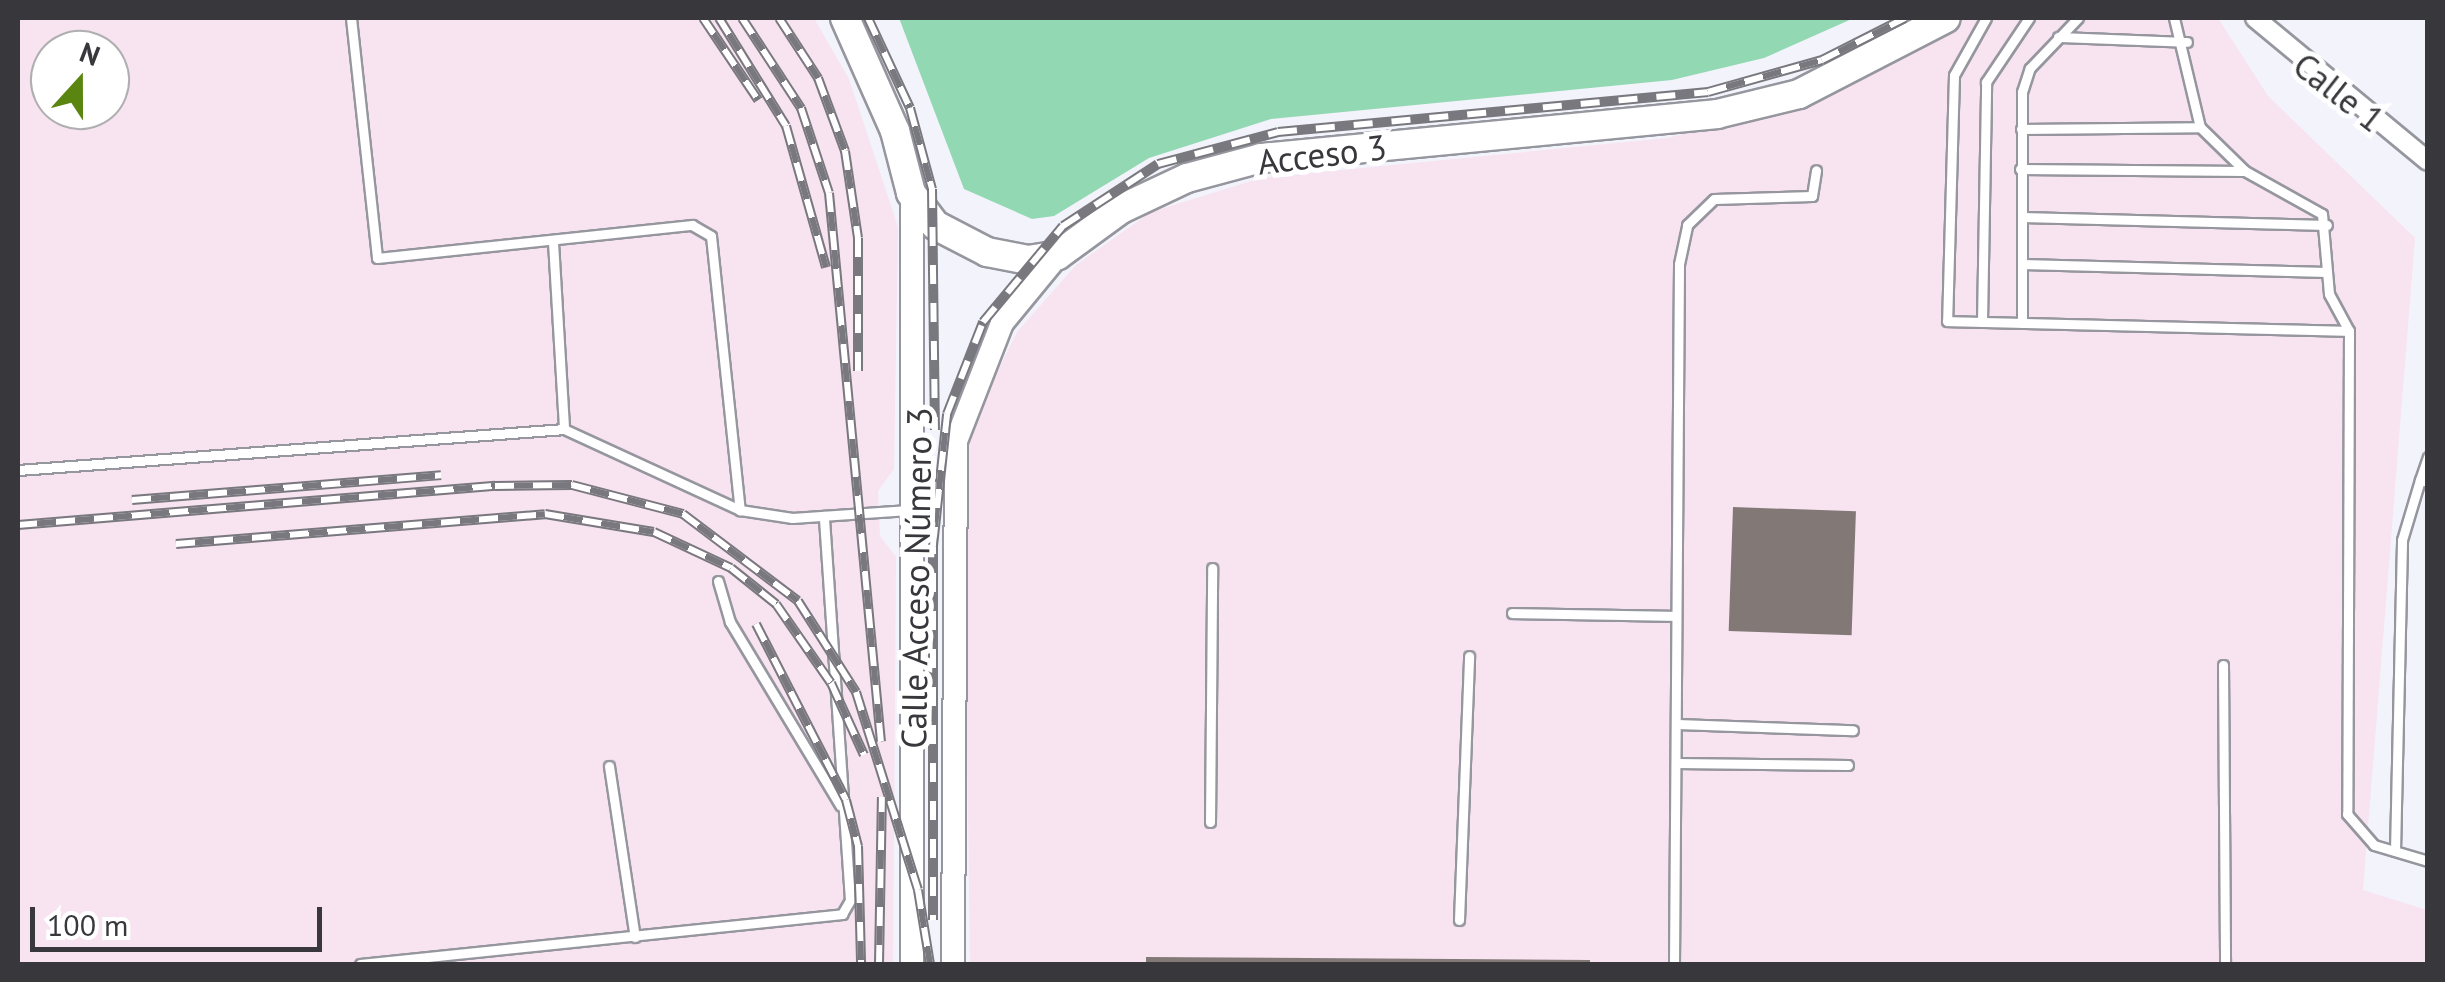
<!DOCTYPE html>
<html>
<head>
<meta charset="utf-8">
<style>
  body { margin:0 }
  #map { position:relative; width:2445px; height:982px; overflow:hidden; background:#f3f3fc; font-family:"PT Sans",sans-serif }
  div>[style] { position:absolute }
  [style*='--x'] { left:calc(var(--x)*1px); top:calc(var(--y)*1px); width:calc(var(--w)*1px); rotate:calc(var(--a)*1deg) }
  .industrial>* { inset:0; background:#f8e3f1 }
  .green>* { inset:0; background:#92d9b3 }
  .building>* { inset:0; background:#827977; transform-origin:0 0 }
  .roads { filter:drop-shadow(2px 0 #95969e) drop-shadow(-2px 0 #95969e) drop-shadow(0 2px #95969e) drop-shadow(0 -2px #95969e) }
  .service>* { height:9px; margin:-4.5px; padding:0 4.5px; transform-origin:4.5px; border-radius:4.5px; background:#fff }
  .minor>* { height:18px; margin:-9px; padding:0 9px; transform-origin:9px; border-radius:9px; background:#fff }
  .tertiary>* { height:22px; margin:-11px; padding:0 11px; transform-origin:11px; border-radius:11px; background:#fff }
  .secondary>* { height:28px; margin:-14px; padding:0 14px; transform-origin:14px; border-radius:14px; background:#fff }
  .rail>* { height:10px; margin-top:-5px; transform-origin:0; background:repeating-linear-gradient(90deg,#fff 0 19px,#78787e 0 38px); box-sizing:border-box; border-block:2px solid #78787e }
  span { translate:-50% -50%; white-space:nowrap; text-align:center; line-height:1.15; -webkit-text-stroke:10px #fff; paint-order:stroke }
  .street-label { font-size:35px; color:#38383c }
  .frame { position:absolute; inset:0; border:20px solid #38383c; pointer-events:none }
  .north { position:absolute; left:30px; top:30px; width:100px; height:100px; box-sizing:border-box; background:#fff; border:2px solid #afafb1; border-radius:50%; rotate:21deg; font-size:28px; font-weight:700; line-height:40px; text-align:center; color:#38383c }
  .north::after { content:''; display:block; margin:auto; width:35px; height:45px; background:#5a8510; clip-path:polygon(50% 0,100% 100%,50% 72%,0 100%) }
  .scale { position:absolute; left:30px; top:907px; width:292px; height:45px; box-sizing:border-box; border:5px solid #38383c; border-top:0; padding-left:12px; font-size:30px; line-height:35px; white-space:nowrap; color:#38383c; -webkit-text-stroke:8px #fff; paint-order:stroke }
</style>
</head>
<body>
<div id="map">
  <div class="industrial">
    <i style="clip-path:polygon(evenodd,18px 18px,814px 18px,849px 79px,898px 227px,894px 469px,878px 491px,880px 536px,896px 557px,893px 964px,18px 964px,18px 18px,50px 50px,110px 50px,110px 110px,50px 110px,50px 50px)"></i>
    <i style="clip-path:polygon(1956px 18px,2218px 18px,2268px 96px,2415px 238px,2363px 890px,2427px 910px,2427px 964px,970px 964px,963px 442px,1017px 332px,1076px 265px,1151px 212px,1261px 178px,1667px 138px,1804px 104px)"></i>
  </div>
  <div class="green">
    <i style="clip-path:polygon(899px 18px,1854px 18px,1764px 58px,1672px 80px,1271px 119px,1149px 158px,1054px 216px,1032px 219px,964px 189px)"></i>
  </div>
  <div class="building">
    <i style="left:1733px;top:507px;width:123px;height:124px;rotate:2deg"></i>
    <i style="clip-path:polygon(1146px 957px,1590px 960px,1590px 964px,1146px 964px)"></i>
  </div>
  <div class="roads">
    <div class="service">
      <i style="--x:351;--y:18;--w:241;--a:83.8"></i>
      <i style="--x:377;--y:258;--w:317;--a:-6"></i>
      <i style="--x:692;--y:225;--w:22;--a:30"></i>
      <i style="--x:711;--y:236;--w:276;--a:84"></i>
      <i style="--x:1986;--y:18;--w:65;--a:119.3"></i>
      <i style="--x:1954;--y:75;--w:246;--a:91.6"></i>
      <i style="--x:1947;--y:321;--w:402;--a:1.4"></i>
      <i style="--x:2349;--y:331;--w:483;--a:90.2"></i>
      <i style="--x:2347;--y:814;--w:41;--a:48.9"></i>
      <i style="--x:2374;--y:845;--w:56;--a:16.5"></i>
      <i style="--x:2174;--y:18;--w:112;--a:76.6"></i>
      <i style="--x:2200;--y:127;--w:63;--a:44.4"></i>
      <i style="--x:2245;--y:171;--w:88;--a:29.2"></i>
      <i style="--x:2322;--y:214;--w:80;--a:85"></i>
      <i style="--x:2329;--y:294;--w:42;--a:61.6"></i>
      <i style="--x:2058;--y:37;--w:129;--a:2.2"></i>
      <i style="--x:2021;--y:129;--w:179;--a:-0.6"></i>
      <i style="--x:2020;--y:169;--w:225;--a:0.5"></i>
      <i style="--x:2022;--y:217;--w:305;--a:1.5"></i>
      <i style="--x:553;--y:242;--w:187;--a:86.6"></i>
      <i style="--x:2022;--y:264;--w:305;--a:1.5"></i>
      <i style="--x:1982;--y:322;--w:240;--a:-89"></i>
      <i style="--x:1986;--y:82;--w:77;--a:-56.1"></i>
      <i style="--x:2022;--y:323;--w:231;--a:-90"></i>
      <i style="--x:2022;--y:92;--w:25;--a:-72"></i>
      <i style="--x:2030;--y:68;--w:69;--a:-46.2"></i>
      <i style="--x:18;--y:470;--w:548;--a:-4.29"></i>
      <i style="--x:564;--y:429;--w:194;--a:24.7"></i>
      <i style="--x:740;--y:510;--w:53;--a:8.7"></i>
      <i style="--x:792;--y:518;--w:117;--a:-3.9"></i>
      <i style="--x:2420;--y:480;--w:24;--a:-71"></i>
      <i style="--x:718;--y:581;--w:43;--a:73.7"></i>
      <i style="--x:730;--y:622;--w:214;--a:59"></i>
      <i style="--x:1512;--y:613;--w:164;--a:1"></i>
      <i style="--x:2223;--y:665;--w:299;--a:89.6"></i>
      <i style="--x:1677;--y:724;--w:176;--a:2"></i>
      <i style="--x:1676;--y:763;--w:172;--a:0.7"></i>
      <i style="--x:609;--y:766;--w:173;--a:81.4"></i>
      <i style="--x:1210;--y:822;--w:254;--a:-89.5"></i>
      <i style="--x:2395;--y:851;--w:311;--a:-88.7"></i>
      <i style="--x:2402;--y:540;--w:63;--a:-73.3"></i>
      <i style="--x:2420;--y:480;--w:8;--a:14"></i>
      <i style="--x:1459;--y:920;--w:264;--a:-87.8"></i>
      <i style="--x:360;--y:964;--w:485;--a:-5.9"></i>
      <i style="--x:842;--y:914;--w:16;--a:-60"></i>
      <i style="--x:850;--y:900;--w:385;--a:-93.9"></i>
      <i style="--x:1674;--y:964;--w:700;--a:-89.59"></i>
      <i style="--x:1679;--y:264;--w:40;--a:-78"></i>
      <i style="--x:1687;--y:225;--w:37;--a:-44"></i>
      <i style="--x:1714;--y:199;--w:98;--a:-1.8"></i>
      <i style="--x:1812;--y:196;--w:26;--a:-81"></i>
    </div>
    <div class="minor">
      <i style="--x:2255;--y:18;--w:224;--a:39.6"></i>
    </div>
    <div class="tertiary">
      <i style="--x:912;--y:196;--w:768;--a:90"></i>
      <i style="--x:953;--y:964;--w:523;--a:-89.67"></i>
      <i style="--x:956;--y:441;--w:127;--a:-68.7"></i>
      <i style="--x:1002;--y:323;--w:88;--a:-50.5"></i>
    </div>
    <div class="secondary">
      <i style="--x:845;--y:18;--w:124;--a:66.1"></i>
      <i style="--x:895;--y:131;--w:64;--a:75.5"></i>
      <i style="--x:911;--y:193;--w:40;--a:53"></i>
      <i style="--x:935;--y:225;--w:59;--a:27.4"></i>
      <i style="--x:987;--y:252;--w:42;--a:11"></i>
      <i style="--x:1028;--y:260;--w:30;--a:-9"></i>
      <i style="--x:1058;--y:255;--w:78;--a:-36.1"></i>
      <i style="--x:1121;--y:209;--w:73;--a:-25.2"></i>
      <i style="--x:1187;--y:178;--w:77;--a:-15.1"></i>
      <i style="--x:1261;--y:158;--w:458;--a:-5.5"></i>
      <i style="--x:1717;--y:114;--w:84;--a:-13.7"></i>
      <i style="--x:1799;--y:94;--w:165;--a:-27.3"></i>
    </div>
  </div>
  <div class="rail">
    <i style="--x:703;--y:18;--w:99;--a:56.1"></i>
    <i style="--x:719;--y:18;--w:127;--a:58.2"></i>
    <i style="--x:786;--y:126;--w:147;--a:74.2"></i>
    <i style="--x:742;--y:18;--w:108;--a:56.8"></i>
    <i style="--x:801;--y:108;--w:89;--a:71.8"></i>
    <i style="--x:829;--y:193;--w:551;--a:84.59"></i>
    <i style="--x:779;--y:18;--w:72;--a:57"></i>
    <i style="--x:818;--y:78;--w:78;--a:69.7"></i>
    <i style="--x:845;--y:151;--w:88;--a:81.5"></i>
    <i style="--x:858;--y:238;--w:133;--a:90"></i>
    <i style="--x:868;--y:18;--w:99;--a:65"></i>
    <i style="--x:910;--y:108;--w:84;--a:74.8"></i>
    <i style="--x:932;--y:189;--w:241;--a:89.3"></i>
    <i style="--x:132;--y:500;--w:310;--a:-4.6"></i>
    <i style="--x:18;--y:525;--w:479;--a:-4.7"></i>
    <i style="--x:495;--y:486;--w:77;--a:-0.7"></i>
    <i style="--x:572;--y:485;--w:115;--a:14.6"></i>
    <i style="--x:683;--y:514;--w:144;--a:37.1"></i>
    <i style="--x:798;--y:601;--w:108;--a:57.5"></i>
    <i style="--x:856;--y:692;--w:207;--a:72.6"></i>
    <i style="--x:918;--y:890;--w:75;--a:80.8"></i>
    <i style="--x:933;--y:535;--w:385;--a:90"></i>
    <i style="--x:176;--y:544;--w:370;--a:-4.6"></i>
    <i style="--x:545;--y:514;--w:110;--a:9.4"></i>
    <i style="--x:654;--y:532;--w:85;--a:25.1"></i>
    <i style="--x:731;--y:568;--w:58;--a:38.7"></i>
    <i style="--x:776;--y:604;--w:96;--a:55.2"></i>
    <i style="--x:831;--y:683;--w:79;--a:65.4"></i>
    <i style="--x:933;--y:546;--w:133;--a:-83.9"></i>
    <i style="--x:947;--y:414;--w:99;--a:-68.6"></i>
    <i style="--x:983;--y:322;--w:125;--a:-50.2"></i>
    <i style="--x:1063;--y:226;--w:113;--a:-33.1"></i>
    <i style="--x:1158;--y:164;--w:124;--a:-14.9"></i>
    <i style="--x:1278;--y:132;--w:432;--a:-5.3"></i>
    <i style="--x:1708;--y:92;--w:118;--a:-15.7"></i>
    <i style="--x:1822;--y:60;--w:93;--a:-26.8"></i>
    <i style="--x:756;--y:624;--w:198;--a:62.9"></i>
    <i style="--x:846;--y:800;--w:48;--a:75.4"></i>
    <i style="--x:858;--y:846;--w:118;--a:88.5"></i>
    <i style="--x:879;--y:964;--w:167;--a:-89"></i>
  </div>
  <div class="street-label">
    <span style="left:2339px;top:92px;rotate:38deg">Calle 1</span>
    <span style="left:1322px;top:154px;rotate:-7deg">Acceso 3</span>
    <span style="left:916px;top:578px;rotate:-89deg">Calle Acceso Número 3</span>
  </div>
  <div class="frame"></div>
  <div class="north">N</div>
  <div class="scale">100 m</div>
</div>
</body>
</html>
